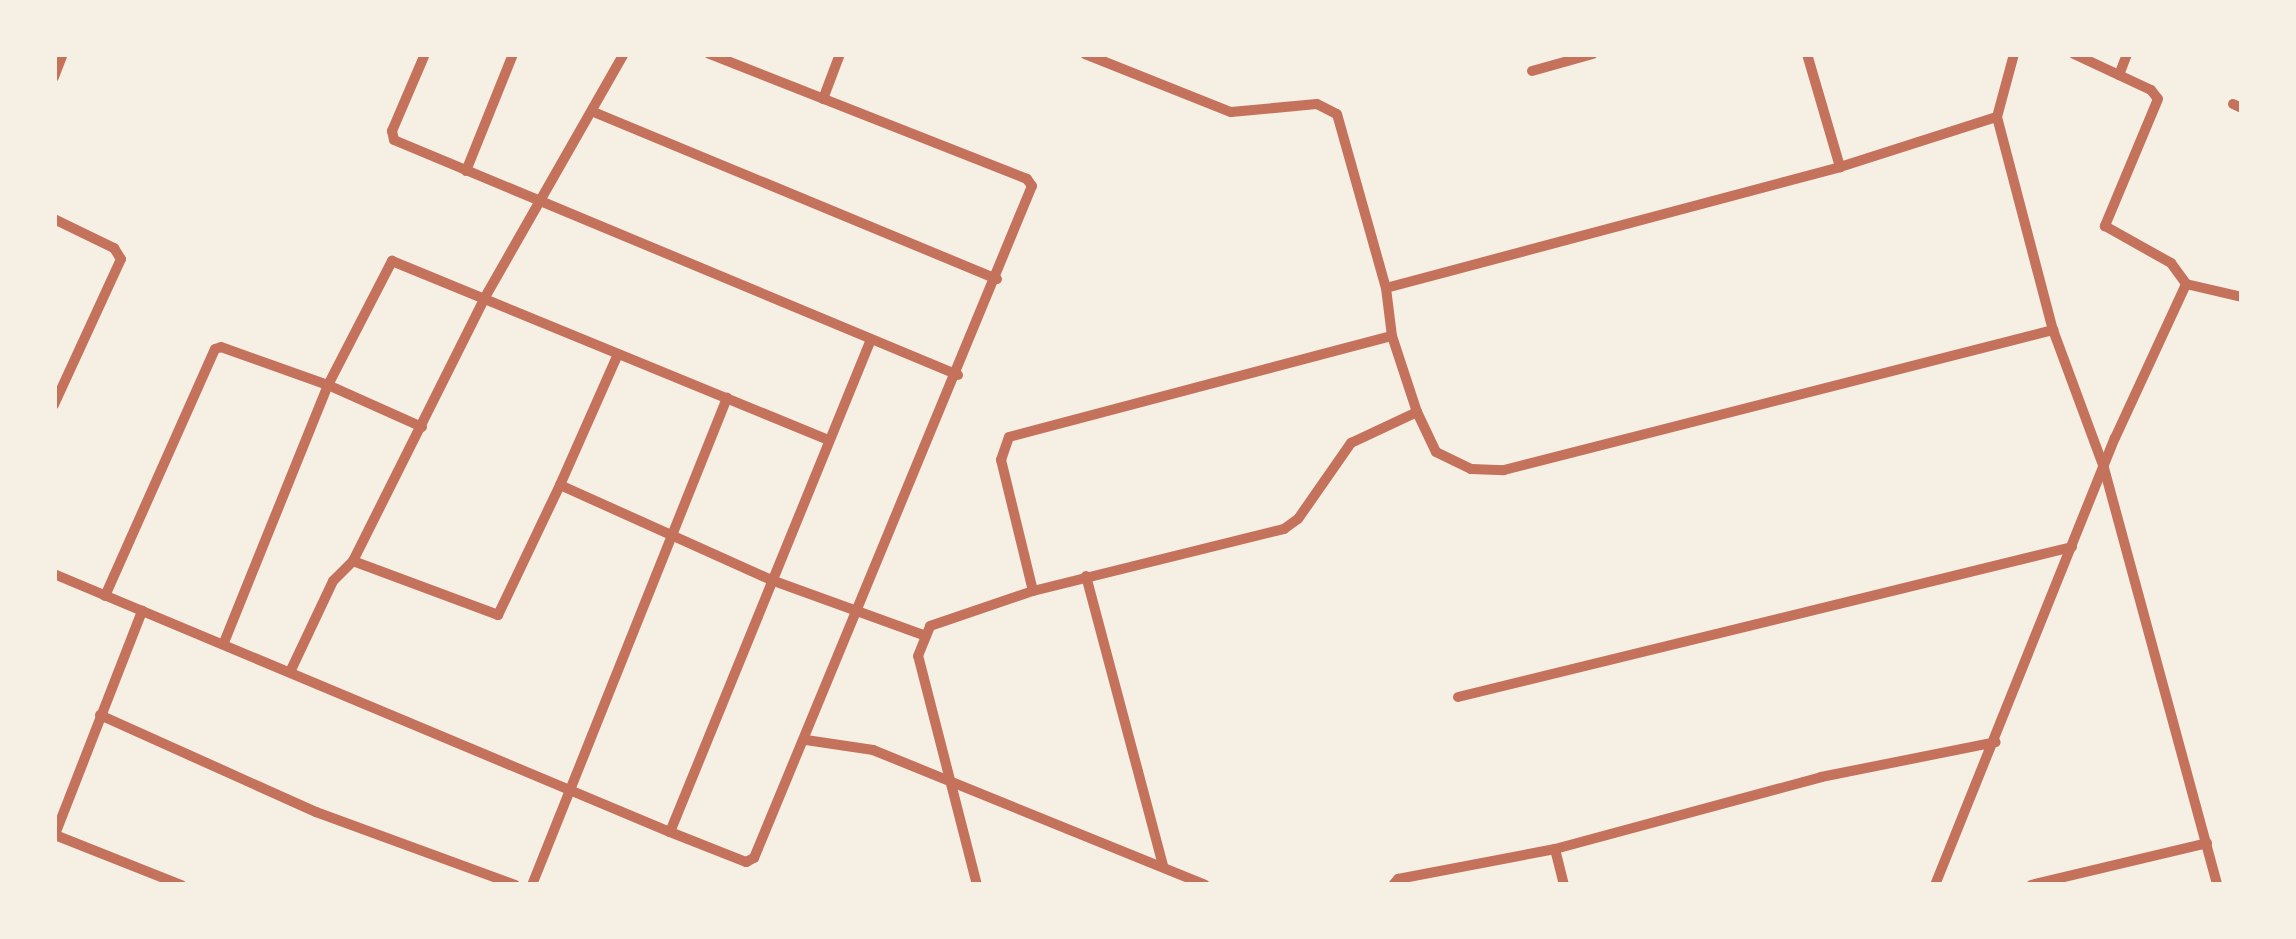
<!DOCTYPE html>
<html>
<head>
<meta charset="utf-8">
<style>
  body { margin:0 }
  #map { position:relative; width:2296px; height:939px; overflow:hidden; background:#f6efe4; font-family:Figtree,sans-serif }
  div>[style] { position:absolute }
  [style*='--x'] { left:calc(var(--x)*1px); top:calc(var(--y)*1px); width:calc(var(--w)*1px); rotate:calc(var(--a)*1deg) }
  .minor>* { height:10px; margin:-5px; padding:0 5px; transform-origin:5px; border-radius:5px; background:#c5725c }
  span { translate:-50% -50%; white-space:nowrap; text-align:center; line-height:1.15; -webkit-text-stroke:9px #f6efe4; paint-order:stroke }
  .frame { position:absolute; inset:0; border:57px solid #f6efe4; pointer-events:none }
</style>
</head>
<body>
<div id="map">
  <div class="minor">
    <i style="--x:425;--y:54;--w:84;--a:113.2"></i>
    <i style="--x:392;--y:131;--w:9;--a:77"></i>
    <i style="--x:394;--y:140;--w:611;--a:22.62"></i>
    <i style="--x:1085;--y:54;--w:157;--a:21.7"></i>
    <i style="--x:1231;--y:112;--w:86;--a:-5.3"></i>
    <i style="--x:1317;--y:104;--w:22;--a:27"></i>
    <i style="--x:1337;--y:114;--w:181;--a:74.3"></i>
    <i style="--x:1386;--y:288;--w:48;--a:82.9"></i>
    <i style="--x:1392;--y:336;--w:80;--a:71.8"></i>
    <i style="--x:1417;--y:412;--w:44;--a:64.6"></i>
    <i style="--x:1436;--y:452;--w:39;--a:26"></i>
    <i style="--x:1471;--y:469;--w:33;--a:2"></i>
    <i style="--x:1504;--y:470;--w:567;--a:-14.31"></i>
    <i style="--x:1807;--y:54;--w:118;--a:73.7"></i>
    <i style="--x:2014;--y:54;--w:65;--a:105.1"></i>
    <i style="--x:1997;--y:117;--w:220;--a:75.3"></i>
    <i style="--x:2053;--y:330;--w:147;--a:69.7"></i>
    <i style="--x:2104;--y:468;--w:432;--a:74.8"></i>
    <i style="--x:2074;--y:54;--w:85;--a:25.1"></i>
    <i style="--x:2151;--y:90;--w:11;--a:52"></i>
    <i style="--x:2158;--y:99;--w:138;--a:112.7"></i>
    <i style="--x:2105;--y:226;--w:76;--a:29.3"></i>
    <i style="--x:2171;--y:263;--w:26;--a:54"></i>
    <i style="--x:2186;--y:284;--w:57;--a:13.1"></i>
    <i style="--x:1532;--y:71;--w:63;--a:-15.6"></i>
    <i style="--x:2119;--y:75;--w:22;--a:-69"></i>
    <i style="--x:54;--y:77;--w:25;--a:-69"></i>
    <i style="--x:823;--y:99;--w:48;--a:-69.3"></i>
    <i style="--x:2233;--y:104;--w:10;--a:24"></i>
    <i style="--x:596;--y:113;--w:434;--a:22.5"></i>
    <i style="--x:466;--y:171;--w:126;--a:-68.1"></i>
    <i style="--x:54;--y:219;--w:67;--a:25.8"></i>
    <i style="--x:114;--y:248;--w:13;--a:58"></i>
    <i style="--x:121;--y:259;--w:161;--a:114.7"></i>
    <i style="--x:1386;--y:288;--w:470;--a:-14.9"></i>
    <i style="--x:1840;--y:167;--w:165;--a:-17.7"></i>
    <i style="--x:422;--y:427;--w:103;--a:-155.9"></i>
    <i style="--x:328;--y:385;--w:140;--a:-62.7"></i>
    <i style="--x:392;--y:261;--w:472;--a:22.3"></i>
    <i style="--x:560;--y:485;--w:143;--a:-66.1"></i>
    <i style="--x:353;--y:561;--w:155;--a:20.4"></i>
    <i style="--x:498;--y:615;--w:144;--a:-64.5"></i>
    <i style="--x:560;--y:485;--w:235;--a:24.2"></i>
    <i style="--x:774;--y:581;--w:158;--a:19.9"></i>
    <i style="--x:54;--y:574;--w:668;--a:22.73"></i>
    <i style="--x:670;--y:832;--w:82;--a:21.5"></i>
    <i style="--x:746;--y:862;--w:9;--a:-27"></i>
    <i style="--x:754;--y:858;--w:727;--a:-67.53"></i>
    <i style="--x:1032;--y:186;--w:9;--a:-126"></i>
    <i style="--x:1027;--y:179;--w:342;--a:-158.5"></i>
    <i style="--x:1086;--y:576;--w:300;--a:75.1"></i>
    <i style="--x:1033;--y:591;--w:135;--a:-103.7"></i>
    <i style="--x:1001;--y:460;--w:24;--a:-71"></i>
    <i style="--x:1009;--y:437;--w:396;--a:-14.8"></i>
    <i style="--x:105;--y:596;--w:270;--a:-66"></i>
    <i style="--x:215;--y:349;--w:6;--a:-18"></i>
    <i style="--x:221;--y:347;--w:114;--a:19.6"></i>
    <i style="--x:328;--y:385;--w:278;--a:112"></i>
    <i style="--x:291;--y:670;--w:98;--a:-64.7"></i>
    <i style="--x:333;--y:581;--w:28;--a:-45"></i>
    <i style="--x:353;--y:561;--w:293;--a:-63.4"></i>
    <i style="--x:484;--y:299;--w:282;--a:-60.3"></i>
    <i style="--x:1458;--y:697;--w:632;--a:-13.73"></i>
    <i style="--x:100;--y:715;--w:237;--a:24.2"></i>
    <i style="--x:316;--y:812;--w:212;--a:20.1"></i>
    <i style="--x:806;--y:740;--w:68;--a:8.5"></i>
    <i style="--x:873;--y:750;--w:358;--a:22.1"></i>
    <i style="--x:670;--y:832;--w:529;--a:-67.8"></i>
    <i style="--x:55;--y:835;--w:136;--a:21.6"></i>
    <i style="--x:54;--y:837;--w:243;--a:-68.7"></i>
    <i style="--x:1555;--y:849;--w:37;--a:76"></i>
    <i style="--x:532;--y:885;--w:525;--a:-68.18"></i>
    <i style="--x:977;--y:885;--w:236;--a:-104.4"></i>
    <i style="--x:918;--y:656;--w:32;--a:-68"></i>
    <i style="--x:930;--y:626;--w:109;--a:-18.8"></i>
    <i style="--x:1033;--y:591;--w:259;--a:-13.9"></i>
    <i style="--x:1284;--y:529;--w:17;--a:-36"></i>
    <i style="--x:1298;--y:519;--w:93;--a:-55.1"></i>
    <i style="--x:1351;--y:443;--w:73;--a:-25.2"></i>
    <i style="--x:1393;--y:885;--w:8;--a:-50"></i>
    <i style="--x:1398;--y:879;--w:160;--a:-10.8"></i>
    <i style="--x:1555;--y:849;--w:276;--a:-15.1"></i>
    <i style="--x:1821;--y:777;--w:178;--a:-11.3"></i>
    <i style="--x:1935;--y:885;--w:482;--a:-68.1"></i>
    <i style="--x:2115;--y:438;--w:170;--a:-65.2"></i>
    <i style="--x:2031;--y:885;--w:181;--a:-13.4"></i>
  </div>
  <div class="frame"></div>
</div>
</body>
</html>
